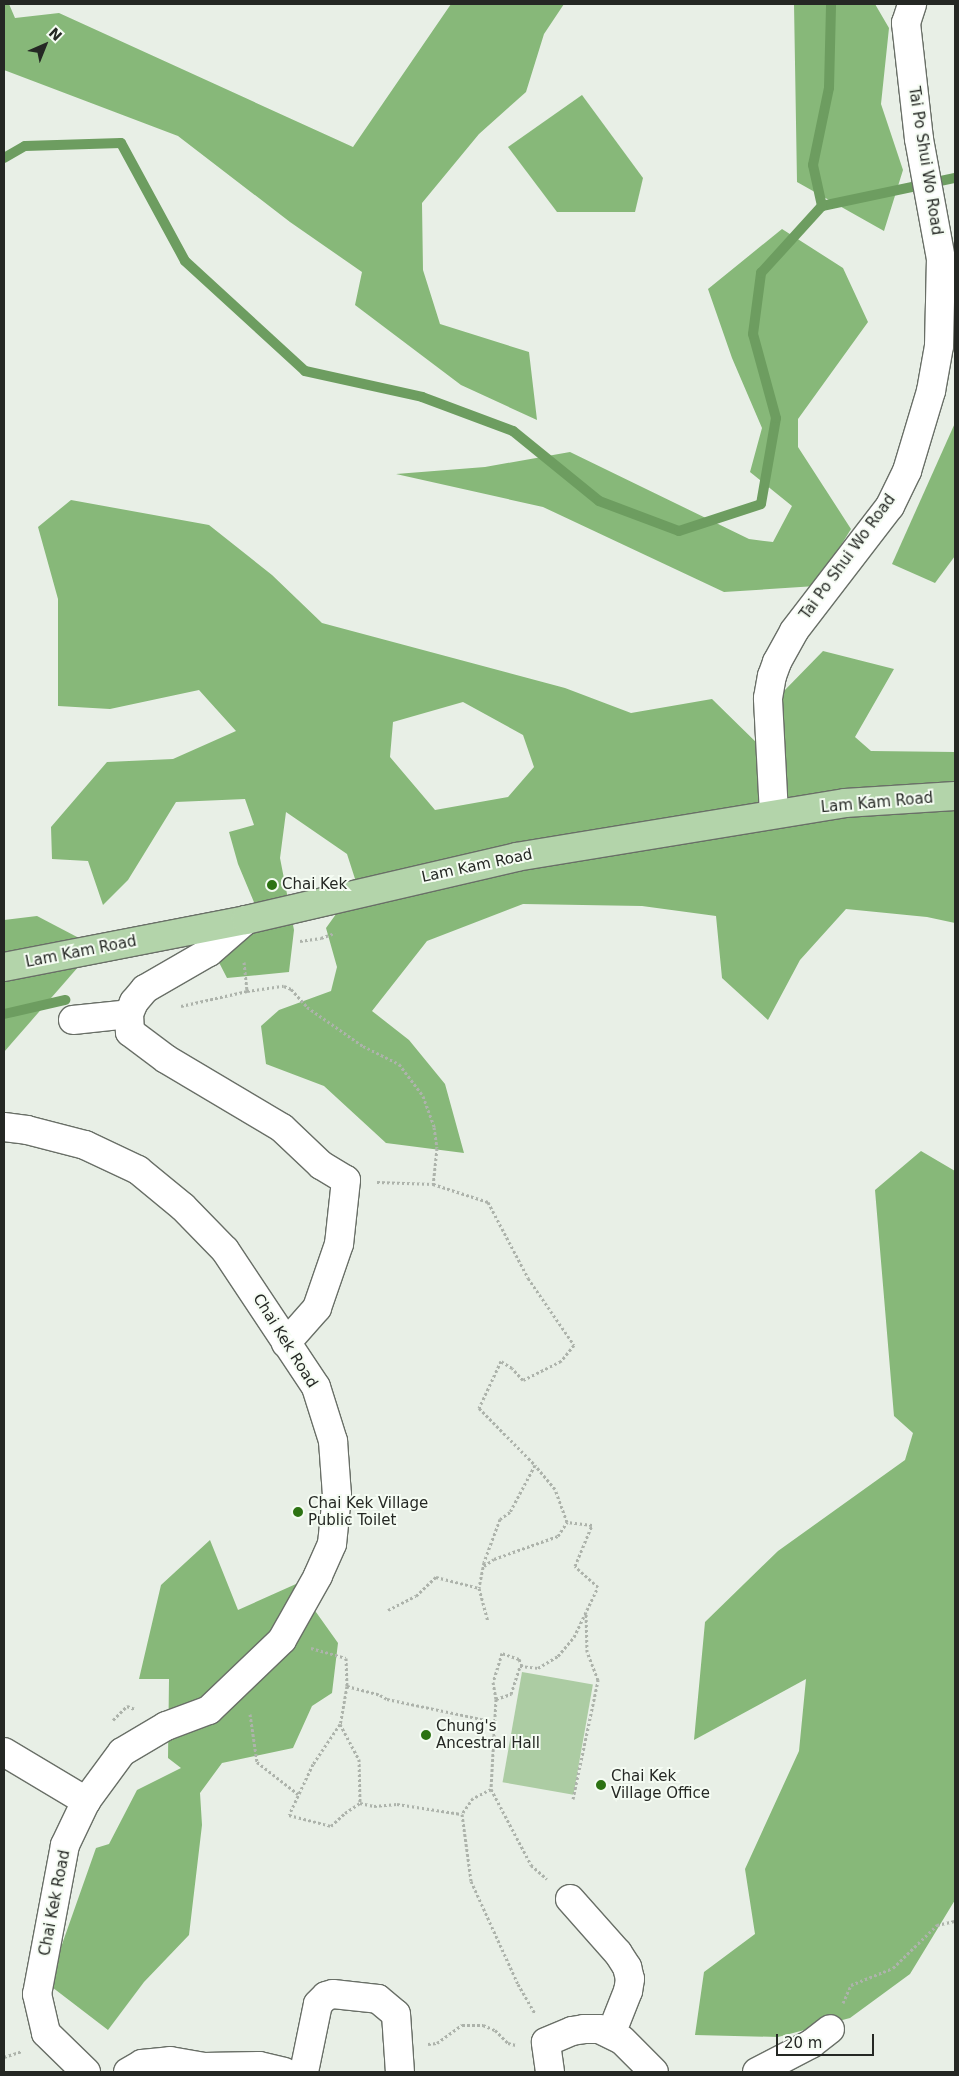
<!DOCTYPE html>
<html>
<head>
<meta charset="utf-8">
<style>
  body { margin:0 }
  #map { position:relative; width:959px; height:2076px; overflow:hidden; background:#e8efe6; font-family:"DejaVu Sans",sans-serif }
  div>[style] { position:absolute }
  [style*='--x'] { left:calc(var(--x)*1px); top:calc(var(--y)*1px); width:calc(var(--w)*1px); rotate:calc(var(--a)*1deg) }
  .green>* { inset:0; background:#accca3; transform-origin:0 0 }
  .forest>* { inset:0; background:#87b879 }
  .stream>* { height:10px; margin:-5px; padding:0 5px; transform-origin:5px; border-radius:5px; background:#6d9d60 }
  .path>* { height:3px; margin-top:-1.5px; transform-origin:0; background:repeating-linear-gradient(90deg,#adb3ab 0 2.5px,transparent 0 5px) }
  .roads { filter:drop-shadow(1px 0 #696f67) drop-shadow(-1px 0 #696f67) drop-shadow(0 1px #696f67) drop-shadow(0 -1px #696f67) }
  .minor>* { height:28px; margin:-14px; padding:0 14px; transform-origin:14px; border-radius:14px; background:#fff }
  .major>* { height:28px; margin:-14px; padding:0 14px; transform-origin:14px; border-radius:14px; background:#b3d4aa }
  .dots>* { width:14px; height:14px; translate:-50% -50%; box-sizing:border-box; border:2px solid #f5fcf3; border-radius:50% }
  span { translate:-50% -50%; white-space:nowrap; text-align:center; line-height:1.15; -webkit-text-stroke:4px #f5fcf3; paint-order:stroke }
  .street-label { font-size:15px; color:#252824 }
  .poi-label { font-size:15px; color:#252824 }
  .left { translate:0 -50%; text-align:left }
  .frame { position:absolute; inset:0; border:5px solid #252824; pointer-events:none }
  .north { position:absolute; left:20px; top:20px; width:50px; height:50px; -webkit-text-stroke:4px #f5fcf3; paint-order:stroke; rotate:44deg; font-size:14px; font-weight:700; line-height:20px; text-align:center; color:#252824 }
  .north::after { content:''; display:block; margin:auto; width:18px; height:22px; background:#252824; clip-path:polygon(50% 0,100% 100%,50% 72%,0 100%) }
  .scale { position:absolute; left:776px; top:2034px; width:98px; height:22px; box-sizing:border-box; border:2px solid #252824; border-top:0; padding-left:6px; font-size:15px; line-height:18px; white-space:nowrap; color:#252824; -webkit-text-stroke:4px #f5fcf3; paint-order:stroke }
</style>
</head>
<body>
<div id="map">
  <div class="green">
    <i style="left:522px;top:1672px;width:72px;height:112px;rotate:10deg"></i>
  </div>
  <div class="forest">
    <i style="clip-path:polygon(4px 4px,9px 4px,15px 18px,59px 13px,353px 147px,451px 4px,564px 4px,544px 34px,526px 92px,479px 134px,422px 203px,423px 270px,440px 324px,529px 352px,537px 420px,461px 385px,355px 305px,362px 272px,290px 222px,178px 136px,4px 70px)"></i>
    <i style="clip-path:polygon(794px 4px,875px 4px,889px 28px,881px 104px,903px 170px,884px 231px,797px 182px)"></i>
    <i style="clip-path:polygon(582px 95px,643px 178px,635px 212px,557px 212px,508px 147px)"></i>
    <i style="clip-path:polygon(782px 229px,843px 268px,868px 322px,798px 419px,798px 447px,851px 529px,816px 586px,724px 592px,543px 507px,396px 474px,485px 467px,570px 452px,749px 539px,773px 542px,792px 506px,750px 472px,762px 428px,732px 358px,708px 289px)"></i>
    <i style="clip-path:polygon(955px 423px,955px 556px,935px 583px,892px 564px)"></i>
    <i style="clip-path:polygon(evenodd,71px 500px,209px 525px,272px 575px,322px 623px,565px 688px,631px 713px,712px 699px,763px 749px,783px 692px,823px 651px,894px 669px,855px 737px,871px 751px,955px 752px,955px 923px,927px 917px,846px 909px,800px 960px,768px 1020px,722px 978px,716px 916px,642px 906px,523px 904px,427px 941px,372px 1011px,409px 1040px,445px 1084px,464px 1153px,386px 1143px,324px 1086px,266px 1064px,261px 1026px,279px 1010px,331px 991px,337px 967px,326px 928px,357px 885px,347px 854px,286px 812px,280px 858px,294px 930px,289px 972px,227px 978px,208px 941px,256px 907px,238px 864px,229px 832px,254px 825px,245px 799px,176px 802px,128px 880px,103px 905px,88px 861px,52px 859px,51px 827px,107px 762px,173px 759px,236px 731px,199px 690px,110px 709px,58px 706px,58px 599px,38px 527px,71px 500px,463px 702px,523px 735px,534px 767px,508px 797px,435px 810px,390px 757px,393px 722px,463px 702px)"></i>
    <i style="clip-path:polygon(37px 916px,79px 938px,79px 966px,4px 1052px,4px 920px)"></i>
    <i style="clip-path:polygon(921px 1151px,955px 1171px,955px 1900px,910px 1974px,850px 2018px,778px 2037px,695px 2035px,704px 1972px,755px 1934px,745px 1869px,799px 1751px,806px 1679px,694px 1740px,705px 1622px,778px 1551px,905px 1460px,913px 1433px,894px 1416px,875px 1190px)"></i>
    <i style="clip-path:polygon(210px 1540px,238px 1610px,296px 1584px,338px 1643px,332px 1693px,312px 1706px,293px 1748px,222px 1763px,200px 1793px,202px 1825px,189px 1935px,144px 1982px,108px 2030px,48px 1984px,96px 1848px,109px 1844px,137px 1790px,181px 1768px,168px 1758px,169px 1679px,139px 1679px,161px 1585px)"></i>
  </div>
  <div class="stream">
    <i style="--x:4;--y:158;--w:24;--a:-30"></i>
    <i style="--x:25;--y:146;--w:96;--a:-1.8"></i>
    <i style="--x:121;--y:143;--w:134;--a:61.5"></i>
    <i style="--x:185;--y:261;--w:163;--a:42.5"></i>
    <i style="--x:305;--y:371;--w:120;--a:12.5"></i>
    <i style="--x:422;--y:397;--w:97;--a:20.5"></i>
    <i style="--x:513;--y:431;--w:111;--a:39.1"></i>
    <i style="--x:599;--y:501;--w:85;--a:20.6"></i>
    <i style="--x:679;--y:531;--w:86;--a:-18.2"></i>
    <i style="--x:761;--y:504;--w:87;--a:-80.1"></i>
    <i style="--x:776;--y:418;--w:87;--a:-105.3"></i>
    <i style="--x:753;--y:334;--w:62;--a:-82.5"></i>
    <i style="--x:761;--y:273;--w:91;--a:-47.7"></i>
    <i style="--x:822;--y:206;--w:136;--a:-11.9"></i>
    <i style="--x:822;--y:206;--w:42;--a:-102.4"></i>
    <i style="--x:813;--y:165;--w:79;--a:-78.3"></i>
    <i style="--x:829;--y:88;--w:84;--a:-88.6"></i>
    <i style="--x:4;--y:1014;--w:63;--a:-12.9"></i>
  </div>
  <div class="path">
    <i style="--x:300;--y:941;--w:21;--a:-8"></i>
    <i style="--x:321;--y:938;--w:15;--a:-20"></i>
    <i style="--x:244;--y:962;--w:29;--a:84"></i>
    <i style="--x:181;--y:1006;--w:68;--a:-12.8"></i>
    <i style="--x:247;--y:991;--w:37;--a:-8"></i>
    <i style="--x:284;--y:986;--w:8;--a:23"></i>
    <i style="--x:291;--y:989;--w:24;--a:48"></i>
    <i style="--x:307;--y:1007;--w:68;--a:34.9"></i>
    <i style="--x:363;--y:1046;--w:40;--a:26.6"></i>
    <i style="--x:399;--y:1064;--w:40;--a:53"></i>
    <i style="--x:423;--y:1096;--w:33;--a:70"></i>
    <i style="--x:434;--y:1127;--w:21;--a:82"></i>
    <i style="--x:437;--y:1148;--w:36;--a:96"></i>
    <i style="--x:377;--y:1182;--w:56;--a:2"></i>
    <i style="--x:433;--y:1184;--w:58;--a:18.1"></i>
    <i style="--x:488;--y:1202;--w:86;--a:62.2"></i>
    <i style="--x:528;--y:1278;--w:81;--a:55.5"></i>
    <i style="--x:574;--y:1345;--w:21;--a:129"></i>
    <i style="--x:561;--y:1361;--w:42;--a:153.4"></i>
    <i style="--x:523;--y:1380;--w:16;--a:-133"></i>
    <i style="--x:512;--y:1368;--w:13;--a:-148"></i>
    <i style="--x:501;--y:1361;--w:52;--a:115.1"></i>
    <i style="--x:479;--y:1408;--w:80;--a:45.5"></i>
    <i style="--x:535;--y:1465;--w:53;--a:118"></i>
    <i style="--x:510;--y:1512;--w:12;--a:145"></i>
    <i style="--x:500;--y:1519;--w:46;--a:110.4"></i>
    <i style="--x:484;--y:1562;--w:26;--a:101"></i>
    <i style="--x:479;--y:1588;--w:34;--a:75"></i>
    <i style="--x:484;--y:1566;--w:12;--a:-35"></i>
    <i style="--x:494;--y:1559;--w:68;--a:-19.8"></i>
    <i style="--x:558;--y:1536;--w:17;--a:-57"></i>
    <i style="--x:567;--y:1522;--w:35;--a:-110"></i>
    <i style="--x:555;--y:1489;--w:31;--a:-130"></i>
    <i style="--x:388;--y:1610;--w:31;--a:-27"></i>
    <i style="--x:416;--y:1596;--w:28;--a:-44"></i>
    <i style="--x:436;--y:1577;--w:44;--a:14.3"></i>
    <i style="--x:311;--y:1648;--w:36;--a:16"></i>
    <i style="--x:346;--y:1658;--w:28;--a:88"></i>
    <i style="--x:347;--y:1686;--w:39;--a:100"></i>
    <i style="--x:340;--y:1724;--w:40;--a:62"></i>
    <i style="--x:359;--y:1759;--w:44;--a:88.7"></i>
    <i style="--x:360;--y:1803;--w:14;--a:12"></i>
    <i style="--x:374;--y:1806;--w:23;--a:-5"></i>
    <i style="--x:397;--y:1804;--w:65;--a:8.9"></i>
    <i style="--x:522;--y:1666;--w:8;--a:-113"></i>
    <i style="--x:519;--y:1659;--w:18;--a:-161"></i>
    <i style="--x:502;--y:1653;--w:30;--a:107"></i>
    <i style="--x:493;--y:1682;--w:17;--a:80"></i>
    <i style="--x:496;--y:1699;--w:90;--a:93.2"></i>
    <i style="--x:491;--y:1789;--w:86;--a:62.2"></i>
    <i style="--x:531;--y:1865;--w:21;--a:41"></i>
    <i style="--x:347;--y:1686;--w:34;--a:15"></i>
    <i style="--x:380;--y:1695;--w:8;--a:30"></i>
    <i style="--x:387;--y:1699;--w:110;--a:12"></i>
    <i style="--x:496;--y:1699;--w:16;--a:-18"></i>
    <i style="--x:511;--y:1694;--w:29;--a:-72"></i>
    <i style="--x:520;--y:1666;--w:18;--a:6"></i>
    <i style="--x:538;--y:1668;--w:23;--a:-31"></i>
    <i style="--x:558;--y:1656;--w:25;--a:-50"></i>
    <i style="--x:574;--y:1637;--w:55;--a:-64.4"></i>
    <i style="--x:598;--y:1587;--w:31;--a:-138"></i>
    <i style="--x:575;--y:1566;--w:44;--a:-67.5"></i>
    <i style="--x:592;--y:1525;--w:25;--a:-173"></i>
    <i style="--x:250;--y:1714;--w:49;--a:81.7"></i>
    <i style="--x:257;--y:1762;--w:52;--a:38"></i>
    <i style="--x:113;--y:1720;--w:20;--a:-45"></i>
    <i style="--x:127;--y:1706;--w:9;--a:21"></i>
    <i style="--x:340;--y:1724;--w:48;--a:124"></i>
    <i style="--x:313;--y:1764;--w:56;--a:115.2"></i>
    <i style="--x:289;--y:1815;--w:43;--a:14.7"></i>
    <i style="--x:331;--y:1826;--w:19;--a:-43"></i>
    <i style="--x:345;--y:1813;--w:18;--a:-34"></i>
    <i style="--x:491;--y:1789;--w:20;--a:153"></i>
    <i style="--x:473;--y:1798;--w:19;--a:125"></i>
    <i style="--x:462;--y:1814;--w:68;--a:82.3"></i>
    <i style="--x:471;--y:1881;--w:113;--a:65.5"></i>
    <i style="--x:518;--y:1984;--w:34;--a:60"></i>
    <i style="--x:573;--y:1799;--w:122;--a:-78.1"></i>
    <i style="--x:598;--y:1680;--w:30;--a:-111"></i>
    <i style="--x:587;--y:1652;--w:40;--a:-91.4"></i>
    <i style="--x:843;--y:2003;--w:20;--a:-66"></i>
    <i style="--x:851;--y:1985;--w:45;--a:-22"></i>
    <i style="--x:893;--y:1968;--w:62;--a:-44.3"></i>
    <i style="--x:937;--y:1925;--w:18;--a:-13"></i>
    <i style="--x:428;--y:2044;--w:9;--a:-6"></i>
    <i style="--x:437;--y:2043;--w:31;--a:-36"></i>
    <i style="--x:462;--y:2025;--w:21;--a:0"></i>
    <i style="--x:483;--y:2025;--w:13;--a:23"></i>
    <i style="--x:495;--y:2030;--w:18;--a:45"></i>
    <i style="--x:508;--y:2043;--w:8;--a:14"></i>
    <i style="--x:4;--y:2057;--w:19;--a:-18"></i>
  </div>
  <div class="roads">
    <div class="minor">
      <i style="--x:774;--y:814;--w:116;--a:-93"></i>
      <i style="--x:768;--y:698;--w:22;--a:-80"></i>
      <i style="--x:772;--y:676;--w:15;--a:-70"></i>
      <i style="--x:777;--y:662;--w:35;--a:-61"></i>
      <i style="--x:794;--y:631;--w:158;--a:-52.5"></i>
      <i style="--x:890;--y:506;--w:39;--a:-64"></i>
      <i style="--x:907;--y:471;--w:84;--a:-73.3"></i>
      <i style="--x:931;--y:391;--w:46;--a:-79.9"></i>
      <i style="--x:939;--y:346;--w:87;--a:-88.7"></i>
      <i style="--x:941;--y:259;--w:122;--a:-100.4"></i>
      <i style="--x:919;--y:139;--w:117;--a:-96.4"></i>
      <i style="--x:906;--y:23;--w:20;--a:-72"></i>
      <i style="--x:246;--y:920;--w:49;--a:139.1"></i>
      <i style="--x:209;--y:952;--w:74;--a:150"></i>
      <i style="--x:145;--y:989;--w:17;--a:130"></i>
      <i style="--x:134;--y:1002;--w:13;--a:113"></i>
      <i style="--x:129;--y:1014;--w:18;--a:87"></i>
      <i style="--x:130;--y:1032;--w:45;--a:36.9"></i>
      <i style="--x:166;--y:1059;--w:135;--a:30.7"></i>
      <i style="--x:282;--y:1128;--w:54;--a:43.5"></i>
      <i style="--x:321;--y:1165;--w:29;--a:31"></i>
      <i style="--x:346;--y:1180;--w:64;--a:96.2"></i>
      <i style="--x:339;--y:1244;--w:68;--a:109"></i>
      <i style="--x:317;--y:1308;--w:47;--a:131.5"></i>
      <i style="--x:73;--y:1020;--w:56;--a:-6.1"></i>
      <i style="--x:4;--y:1127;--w:23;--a:7"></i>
      <i style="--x:27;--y:1130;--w:60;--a:14.5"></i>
      <i style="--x:85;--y:1145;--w:59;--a:25.3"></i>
      <i style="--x:138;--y:1170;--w:58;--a:39.4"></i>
      <i style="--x:183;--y:1207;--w:60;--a:45.7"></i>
      <i style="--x:225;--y:1250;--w:164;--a:56.4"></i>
      <i style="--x:316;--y:1387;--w:57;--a:72.5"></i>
      <i style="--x:333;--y:1441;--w:54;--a:85.8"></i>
      <i style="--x:337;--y:1495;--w:49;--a:95.8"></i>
      <i style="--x:332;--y:1544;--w:35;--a:114"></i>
      <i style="--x:318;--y:1576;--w:73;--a:119.4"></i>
      <i style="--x:282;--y:1640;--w:101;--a:136.2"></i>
      <i style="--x:209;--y:1710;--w:46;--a:159.6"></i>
      <i style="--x:166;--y:1726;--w:51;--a:149.4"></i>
      <i style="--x:122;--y:1752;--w:61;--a:126.3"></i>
      <i style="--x:86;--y:1801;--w:49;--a:115.5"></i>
      <i style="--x:65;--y:1845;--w:152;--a:100.6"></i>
      <i style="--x:37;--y:1994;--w:40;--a:77"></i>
      <i style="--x:46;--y:2033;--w:56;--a:44.3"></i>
      <i style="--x:4;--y:1752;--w:96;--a:30.9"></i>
      <i style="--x:570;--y:1899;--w:72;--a:48.4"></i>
      <i style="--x:618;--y:1953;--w:17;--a:57"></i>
      <i style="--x:627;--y:1967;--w:12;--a:76"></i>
      <i style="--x:630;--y:1979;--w:12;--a:99"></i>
      <i style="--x:628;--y:1991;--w:46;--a:111.6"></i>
      <i style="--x:128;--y:2072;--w:16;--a:-30"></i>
      <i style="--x:142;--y:2064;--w:28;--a:-6"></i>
      <i style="--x:170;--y:2061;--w:35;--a:10"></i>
      <i style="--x:204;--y:2067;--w:55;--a:-1"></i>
      <i style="--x:259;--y:2066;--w:26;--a:13"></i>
      <i style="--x:304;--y:2072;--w:69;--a:-78.4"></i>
      <i style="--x:318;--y:2004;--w:11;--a:-45"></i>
      <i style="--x:326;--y:1996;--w:7;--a:-16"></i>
      <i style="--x:333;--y:1994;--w:45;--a:6.3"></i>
      <i style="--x:378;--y:1999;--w:23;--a:40"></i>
      <i style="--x:396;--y:2014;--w:58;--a:86.1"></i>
      <i style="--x:550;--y:2072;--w:30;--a:-98"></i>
      <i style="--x:546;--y:2042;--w:28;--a:-23"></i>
      <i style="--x:572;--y:2031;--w:12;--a:-9"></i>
      <i style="--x:584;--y:2029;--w:15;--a:0"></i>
      <i style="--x:599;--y:2029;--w:25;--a:26"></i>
      <i style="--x:622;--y:2040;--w:45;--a:45"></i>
      <i style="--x:757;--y:2072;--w:61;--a:-27.4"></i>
      <i style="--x:811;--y:2044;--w:24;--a:-38"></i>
    </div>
    <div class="major">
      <i style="--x:4;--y:967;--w:247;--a:-11"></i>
      <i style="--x:246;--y:920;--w:277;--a:-13.1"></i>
      <i style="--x:516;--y:857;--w:333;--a:-9.3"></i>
      <i style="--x:845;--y:803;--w:110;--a:-3.6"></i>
    </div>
  </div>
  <div class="dots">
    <i style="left:272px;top:885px;background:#2c7212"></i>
    <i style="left:298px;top:1512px;background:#2c7212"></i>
    <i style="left:426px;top:1735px;background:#2c7212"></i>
    <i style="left:601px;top:1785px;background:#2c7212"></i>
  </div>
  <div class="street-label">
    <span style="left:925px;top:161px;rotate:81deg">Tai Po Shui Wo Road</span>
    <span style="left:848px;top:557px;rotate:-54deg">Tai Po Shui Wo Road</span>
    <span style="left:877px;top:803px;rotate:-5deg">Lam Kam Road</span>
    <span style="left:477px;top:866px;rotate:-12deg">Lam Kam Road</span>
    <span style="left:81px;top:952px;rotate:-11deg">Lam Kam Road</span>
    <span style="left:285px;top:1341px;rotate:58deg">Chai Kek Road</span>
    <span style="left:55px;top:1903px;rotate:-79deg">Chai Kek Road</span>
  </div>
  <div class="poi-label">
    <span class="left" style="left:282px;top:885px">Chai Kek</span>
    <span class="left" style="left:308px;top:1512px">Chai Kek Village<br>Public Toilet</span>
    <span class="left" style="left:436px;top:1735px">Chung's<br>Ancestral Hall</span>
    <span class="left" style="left:611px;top:1785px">Chai Kek<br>Village Office</span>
  </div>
  <div class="frame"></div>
  <div class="north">N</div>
  <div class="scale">20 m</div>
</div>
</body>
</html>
